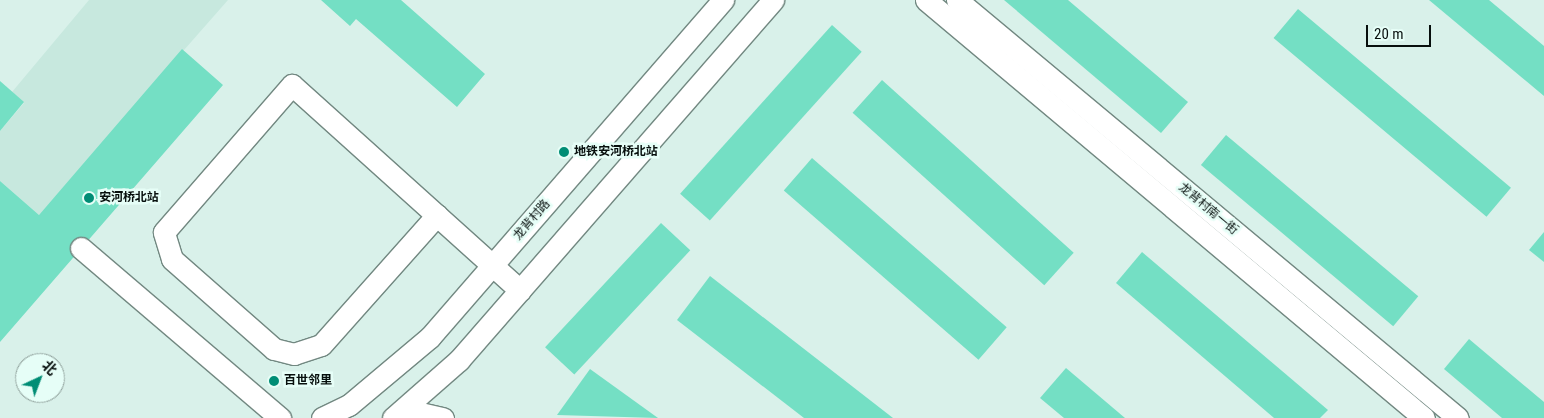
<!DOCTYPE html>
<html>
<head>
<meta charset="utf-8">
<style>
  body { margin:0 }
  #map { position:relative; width:1544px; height:418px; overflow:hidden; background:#d9f1ea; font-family:"Roboto Condensed","Noto Sans SC",sans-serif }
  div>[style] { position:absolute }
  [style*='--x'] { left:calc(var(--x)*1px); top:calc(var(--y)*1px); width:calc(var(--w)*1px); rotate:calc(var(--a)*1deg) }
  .built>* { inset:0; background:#c7e8de }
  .building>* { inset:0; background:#74dfc4; transform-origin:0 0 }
  .roads { filter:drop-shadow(1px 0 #728881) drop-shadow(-1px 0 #728881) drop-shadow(0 1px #728881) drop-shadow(0 -1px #728881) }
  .minor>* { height:21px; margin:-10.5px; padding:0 10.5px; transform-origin:10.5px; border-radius:10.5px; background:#fff }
  .dots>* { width:14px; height:14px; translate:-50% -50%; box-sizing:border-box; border:2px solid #e6fef7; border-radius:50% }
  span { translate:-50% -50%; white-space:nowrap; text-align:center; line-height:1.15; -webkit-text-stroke:5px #e6fef7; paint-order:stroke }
  .poi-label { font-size:12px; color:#070f0d; font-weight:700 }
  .left { translate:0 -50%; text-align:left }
  .street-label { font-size:12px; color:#070f0d }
  .north { position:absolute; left:15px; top:353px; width:50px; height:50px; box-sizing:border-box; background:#e6fef7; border:1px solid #8d9e99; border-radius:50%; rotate:43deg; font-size:14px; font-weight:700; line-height:20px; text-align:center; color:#070f0d }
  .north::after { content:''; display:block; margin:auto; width:18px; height:22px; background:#008d75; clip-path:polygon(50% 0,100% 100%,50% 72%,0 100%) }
  .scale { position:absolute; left:1366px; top:25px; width:65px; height:22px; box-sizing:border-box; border:2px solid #070f0d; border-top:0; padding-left:6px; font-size:15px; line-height:18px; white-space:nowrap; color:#070f0d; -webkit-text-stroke:4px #e6fef7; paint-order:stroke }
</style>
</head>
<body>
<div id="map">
  <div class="built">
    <i style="clip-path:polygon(89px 0,228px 0,39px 215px,0 181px,0 131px,24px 103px,12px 92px)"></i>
  </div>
  <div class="building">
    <i style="clip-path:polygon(321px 0,401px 0,485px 74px,457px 107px,356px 19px,350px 26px)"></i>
    <i style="clip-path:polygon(1004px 0,1068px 0,1188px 102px,1161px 133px)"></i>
    <i style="clip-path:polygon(1429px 0,1489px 0,1544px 46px,1544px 96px)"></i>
    <i style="left:1298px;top:9px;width:278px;height:38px;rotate:40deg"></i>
    <i style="left:832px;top:25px;width:40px;height:227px;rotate:42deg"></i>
    <i style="clip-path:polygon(182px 49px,223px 85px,0 342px,0 181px,39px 215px)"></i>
    <i style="left:882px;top:80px;width:258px;height:44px;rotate:42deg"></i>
    <i style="clip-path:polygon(0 81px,24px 102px,0 131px)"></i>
    <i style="left:1226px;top:135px;width:251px;height:39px;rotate:40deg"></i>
    <i style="left:812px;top:158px;width:258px;height:43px;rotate:41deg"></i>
    <i style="left:661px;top:223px;width:40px;height:170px;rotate:43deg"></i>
    <i style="clip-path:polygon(1544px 232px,1544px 262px,1529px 250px)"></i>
    <i style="clip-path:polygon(1142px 252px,1328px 410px,1320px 418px,1274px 418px,1116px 283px)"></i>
    <i style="clip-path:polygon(710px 276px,893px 418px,804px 418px,677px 320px)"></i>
    <i style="clip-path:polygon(1469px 339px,1544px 402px,1544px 418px,1502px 418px,1444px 369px)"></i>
    <i style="clip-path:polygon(1066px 368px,1125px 418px,1064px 418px,1040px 398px)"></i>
    <i style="clip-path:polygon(590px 369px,658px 418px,557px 415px)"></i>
  </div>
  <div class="roads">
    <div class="minor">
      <i style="--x:926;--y:0;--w:650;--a:40.01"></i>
      <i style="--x:957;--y:0;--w:652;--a:39.84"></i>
      <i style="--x:437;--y:215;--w:174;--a:131.7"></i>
      <i style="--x:321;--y:345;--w:28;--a:162"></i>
      <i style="--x:294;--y:354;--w:21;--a:-166"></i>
      <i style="--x:274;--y:349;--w:136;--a:-138.6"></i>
      <i style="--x:172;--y:259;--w:28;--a:-107"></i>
      <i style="--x:164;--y:232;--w:195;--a:-49"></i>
      <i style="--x:292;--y:85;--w:307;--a:42"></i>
      <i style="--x:81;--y:248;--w:262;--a:40.5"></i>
      <i style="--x:407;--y:410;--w:37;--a:13"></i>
      <i style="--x:322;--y:418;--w:30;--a:-26"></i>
      <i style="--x:349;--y:405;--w:106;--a:-40"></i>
      <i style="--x:430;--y:337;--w:447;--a:-49"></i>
      <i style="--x:393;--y:418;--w:88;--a:-41.3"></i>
      <i style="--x:459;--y:360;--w:478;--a:-48.9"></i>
    </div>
  </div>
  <div class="dots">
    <i style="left:564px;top:152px;background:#008d75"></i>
    <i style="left:89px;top:198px;background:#008d75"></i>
    <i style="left:274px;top:381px;background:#008d75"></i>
  </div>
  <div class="poi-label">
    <span class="left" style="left:574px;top:152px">地铁安河桥北站</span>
    <span class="left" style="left:99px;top:198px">安河桥北站</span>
    <span class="left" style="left:284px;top:381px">百世邻里</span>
  </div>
  <div class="street-label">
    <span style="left:1208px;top:209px;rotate:40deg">龙背村南一街</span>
    <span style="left:532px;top:220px;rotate:-49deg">龙背村路</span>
  </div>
  <div class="north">北</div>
  <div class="scale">20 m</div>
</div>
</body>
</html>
